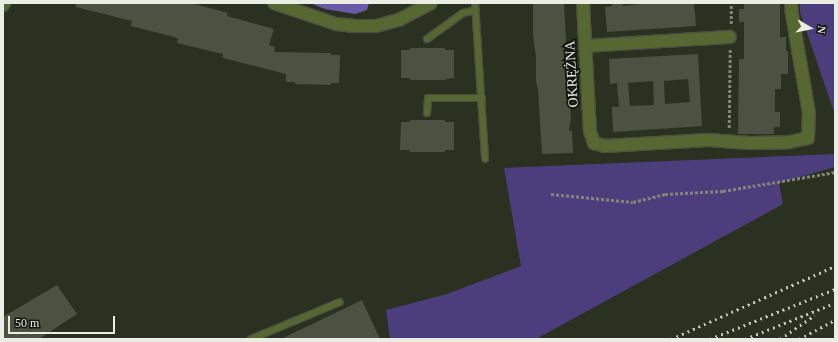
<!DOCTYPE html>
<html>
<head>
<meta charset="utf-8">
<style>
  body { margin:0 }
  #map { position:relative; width:838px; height:342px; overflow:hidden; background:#2b3121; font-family:"Times New Roman",serif }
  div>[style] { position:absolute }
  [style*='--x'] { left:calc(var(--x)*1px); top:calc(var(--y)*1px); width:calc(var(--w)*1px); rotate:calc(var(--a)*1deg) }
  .green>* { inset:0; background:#4c3e7d }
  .forest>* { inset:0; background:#6b5aa6 }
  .building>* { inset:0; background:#4c5241 }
  .path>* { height:2.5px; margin-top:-1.25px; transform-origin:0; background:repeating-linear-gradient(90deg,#808578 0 3px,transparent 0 5px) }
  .roads { filter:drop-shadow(1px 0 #4a4f40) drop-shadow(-1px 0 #4a4f40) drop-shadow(0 1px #4a4f40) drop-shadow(0 -1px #4a4f40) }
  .lane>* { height:6px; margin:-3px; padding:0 3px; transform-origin:3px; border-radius:3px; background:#576732 }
  .street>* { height:12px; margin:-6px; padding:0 6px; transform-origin:6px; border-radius:6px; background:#576732 }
  .rail>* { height:3px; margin-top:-1.5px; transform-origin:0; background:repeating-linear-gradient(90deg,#c1c5b9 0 2px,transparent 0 6px) }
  span { translate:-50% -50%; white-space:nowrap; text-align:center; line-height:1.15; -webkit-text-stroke:4px #151811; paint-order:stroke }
  .street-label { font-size:14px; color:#eaede3 }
  .frame { position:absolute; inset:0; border:4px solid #eaede3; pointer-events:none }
  .north { position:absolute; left:790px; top:8px; width:40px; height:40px; -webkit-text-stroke:3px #151811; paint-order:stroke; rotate:99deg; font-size:11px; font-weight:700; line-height:16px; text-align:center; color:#eaede3 }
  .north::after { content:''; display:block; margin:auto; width:14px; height:18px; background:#eaede3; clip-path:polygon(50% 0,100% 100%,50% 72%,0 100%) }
  .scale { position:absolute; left:8px; top:316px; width:107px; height:18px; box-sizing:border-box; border:2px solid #eaede3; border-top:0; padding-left:5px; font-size:12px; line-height:14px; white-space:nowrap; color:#eaede3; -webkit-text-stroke:3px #151811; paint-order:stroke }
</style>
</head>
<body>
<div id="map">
  <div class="green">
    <i style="clip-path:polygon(800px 3px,835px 3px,835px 115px,800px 12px)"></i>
    <i style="clip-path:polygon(835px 154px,835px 167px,779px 183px,783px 204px,536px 339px,390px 339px,386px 310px,447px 294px,521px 266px,504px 168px)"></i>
  </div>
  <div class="forest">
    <i style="clip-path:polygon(310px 3px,369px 3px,367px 10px,355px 14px,325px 9px)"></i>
  </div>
  <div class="building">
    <i style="clip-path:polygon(76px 3px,191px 3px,228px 13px,227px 16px,274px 29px,269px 45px,275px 47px,274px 52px,331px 53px,331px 55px,340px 55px,339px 83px,331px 83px,331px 85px,295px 84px,295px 82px,286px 82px,286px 74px,223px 58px,223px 54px,177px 43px,178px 38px,131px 26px,132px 21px,76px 7px)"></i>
    <i style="clip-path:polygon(533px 3px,564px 3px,566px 39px,565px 50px,567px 50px,571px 119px,569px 131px,572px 131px,573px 153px,542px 154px,538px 90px,536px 81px,536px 57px,533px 35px)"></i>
    <i style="clip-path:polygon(612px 3px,623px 3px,623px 6px,648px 3px,694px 3px,696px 26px,607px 32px,605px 7px,612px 6px)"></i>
    <i style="clip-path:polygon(744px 3px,780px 3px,780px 37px,786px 37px,786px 51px,788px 51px,788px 74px,781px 74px,781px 89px,775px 89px,775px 112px,780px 112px,780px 127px,774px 127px,774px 134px,738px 134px,739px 59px,744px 59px,744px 22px,739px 22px,739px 9px,744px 9px)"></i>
    <i style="clip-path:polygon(410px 48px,445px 48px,445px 50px,454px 50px,454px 78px,446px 79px,446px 80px,410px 80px,410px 78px,401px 78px,401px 50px,410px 50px)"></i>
    <i style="clip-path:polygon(evenodd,698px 54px,702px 126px,613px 132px,612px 107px,619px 107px,617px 83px,610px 84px,609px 59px,698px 54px,688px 79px,690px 102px,665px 104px,664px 81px,688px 79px,698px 54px,653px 81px,654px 105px,630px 106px,628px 83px,653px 81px)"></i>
    <i style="clip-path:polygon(410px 120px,445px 120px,445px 122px,454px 122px,454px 150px,445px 150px,445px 152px,410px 152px,409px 150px,400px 150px,401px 122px,410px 122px)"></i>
    <i style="clip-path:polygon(57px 285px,77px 314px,39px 339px,3px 339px,3px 317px)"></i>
    <i style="clip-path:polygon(362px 300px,380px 339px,281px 339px)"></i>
  </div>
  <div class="path">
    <i style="--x:731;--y:24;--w:21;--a:-90"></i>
    <i style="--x:729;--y:128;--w:79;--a:-89.3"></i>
    <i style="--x:551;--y:194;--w:82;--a:5.6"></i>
    <i style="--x:633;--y:202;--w:33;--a:-14"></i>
    <i style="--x:665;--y:194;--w:58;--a:-3"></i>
    <i style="--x:723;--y:191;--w:114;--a:-9.6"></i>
  </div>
  <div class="roads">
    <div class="lane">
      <i style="--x:475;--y:3;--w:156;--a:86.3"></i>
      <i style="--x:427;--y:39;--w:44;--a:-35.8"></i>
      <i style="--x:463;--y:13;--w:13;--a:-13"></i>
      <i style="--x:427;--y:113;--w:15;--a:-86"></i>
      <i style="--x:428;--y:98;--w:54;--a:0"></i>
      <i style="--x:251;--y:339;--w:96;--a:-22.6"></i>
    </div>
    <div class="street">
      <i style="--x:274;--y:3;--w:65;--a:18.7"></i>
      <i style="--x:336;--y:24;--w:19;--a:6"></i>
      <i style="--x:355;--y:26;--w:21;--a:0"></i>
      <i style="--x:376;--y:26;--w:24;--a:-15"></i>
      <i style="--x:399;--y:20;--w:36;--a:-28"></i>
      <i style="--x:583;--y:3;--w:128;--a:86.9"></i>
      <i style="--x:590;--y:131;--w:13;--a:72"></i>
      <i style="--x:594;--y:143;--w:11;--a:15"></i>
      <i style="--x:605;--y:146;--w:103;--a:-3.3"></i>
      <i style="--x:708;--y:140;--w:42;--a:4.1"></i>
      <i style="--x:750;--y:143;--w:39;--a:-1"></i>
      <i style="--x:789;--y:142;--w:19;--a:-12"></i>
      <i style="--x:808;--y:138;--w:25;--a:-88"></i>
      <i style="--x:809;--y:113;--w:99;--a:-99.8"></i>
      <i style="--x:792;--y:15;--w:12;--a:-95"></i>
      <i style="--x:3;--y:5;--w:2;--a:-63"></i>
      <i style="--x:586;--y:46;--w:144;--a:-3.6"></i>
    </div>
  </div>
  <div class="rail">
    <i style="--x:671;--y:339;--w:180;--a:-24"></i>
    <i style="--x:710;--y:339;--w:135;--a:-21.8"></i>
    <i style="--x:745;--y:339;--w:97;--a:-21.8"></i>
    <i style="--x:780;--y:339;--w:42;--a:-34.4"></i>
    <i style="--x:799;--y:339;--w:41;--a:-27.8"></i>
  </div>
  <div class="street-label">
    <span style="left:572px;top:74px;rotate:-93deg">OKRĘŻNA</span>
  </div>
  <div class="frame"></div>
  <div class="north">N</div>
  <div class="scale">50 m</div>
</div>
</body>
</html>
